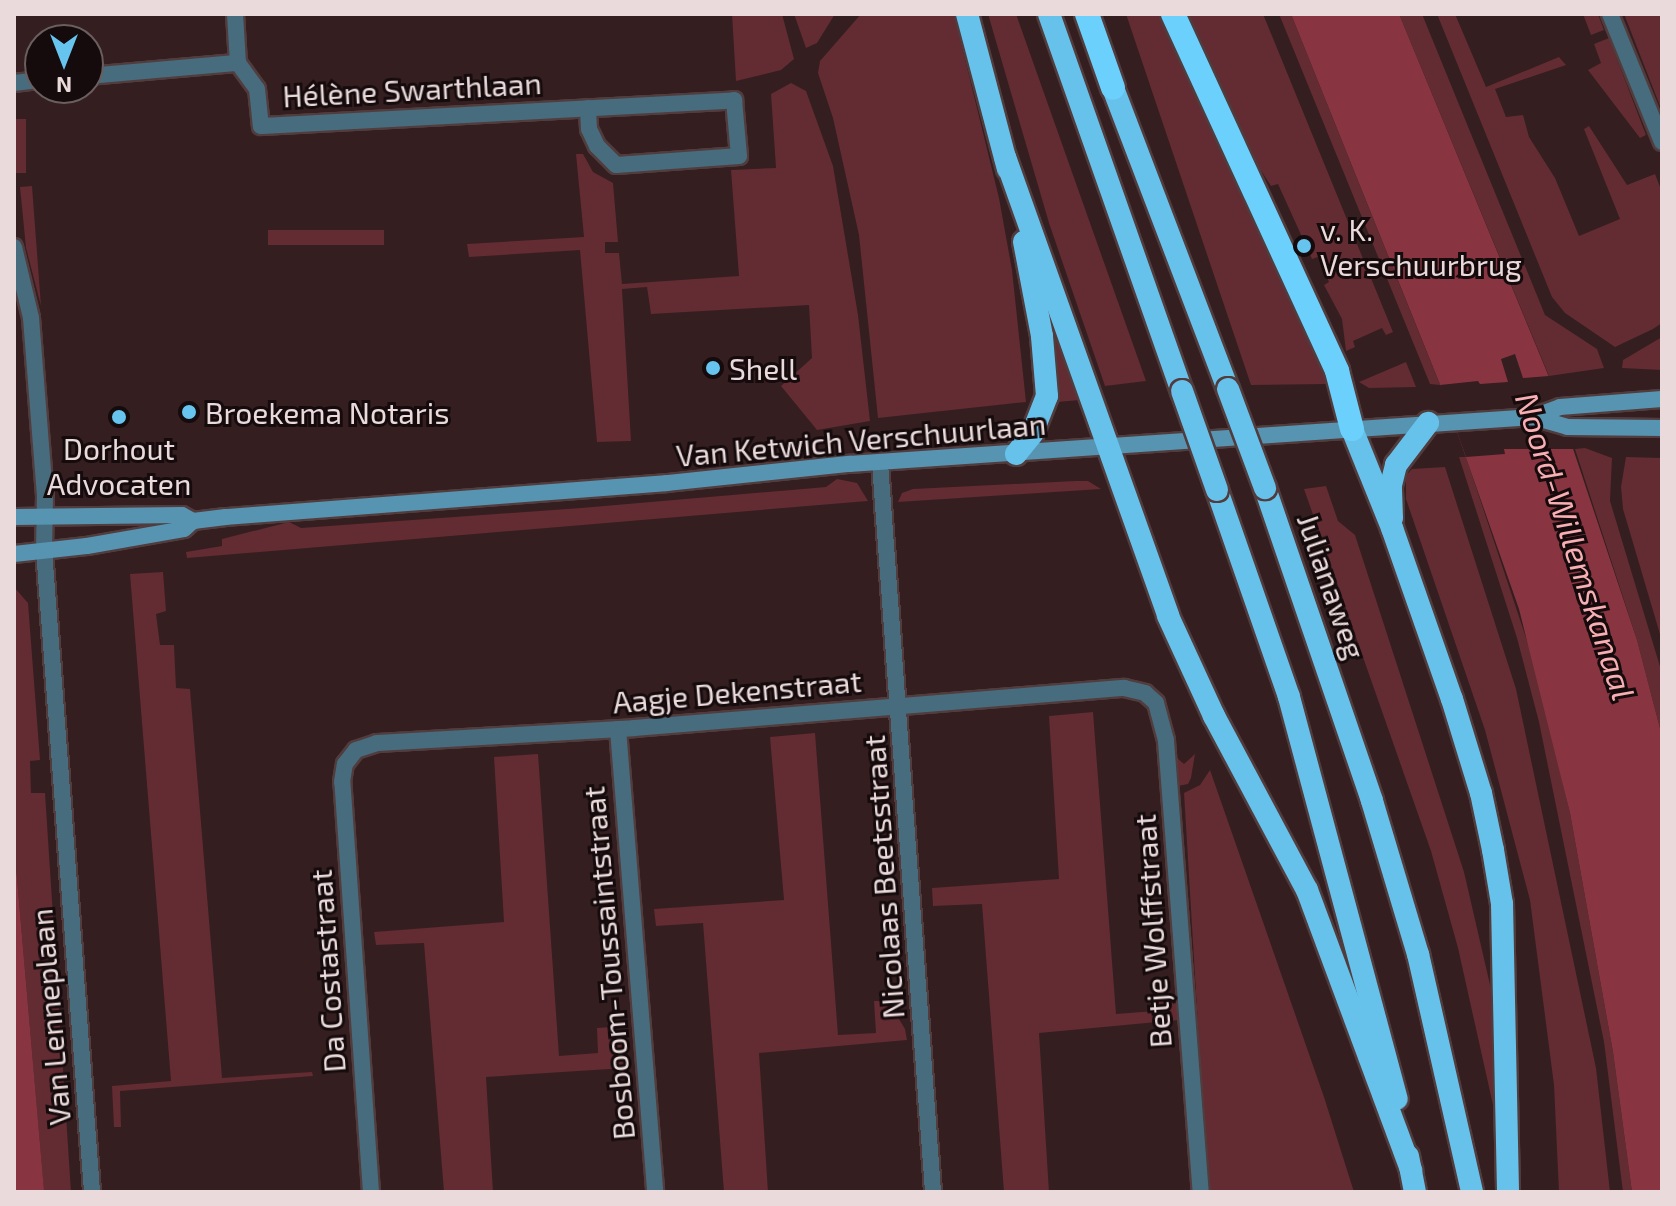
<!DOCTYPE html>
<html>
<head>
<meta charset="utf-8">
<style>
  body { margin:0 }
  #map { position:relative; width:1676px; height:1206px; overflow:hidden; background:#341e20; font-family:"Exo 2",sans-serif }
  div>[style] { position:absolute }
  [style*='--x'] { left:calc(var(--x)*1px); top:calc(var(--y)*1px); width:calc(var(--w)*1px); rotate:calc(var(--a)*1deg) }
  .green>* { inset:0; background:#632b32; transform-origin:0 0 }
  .water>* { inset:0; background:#883541 }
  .pier>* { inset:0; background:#341e20 }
  .roads { filter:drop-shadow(2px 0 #513c3e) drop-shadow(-2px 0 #513c3e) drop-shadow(0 2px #513c3e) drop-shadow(0 -2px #513c3e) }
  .minor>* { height:16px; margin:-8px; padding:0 8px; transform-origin:8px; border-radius:8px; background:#476c7e }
  .tertiary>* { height:16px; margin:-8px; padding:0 8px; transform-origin:8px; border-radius:8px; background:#476c7e }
  .secondary>* { height:16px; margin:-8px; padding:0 8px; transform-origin:8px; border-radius:8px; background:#5794b1 }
  .trunk>* { height:22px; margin:-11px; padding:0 11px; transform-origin:11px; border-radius:11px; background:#67c2eb }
  .motorway>* { height:24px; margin:-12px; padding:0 12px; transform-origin:12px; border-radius:12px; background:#6cd0fd }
  .bridges { filter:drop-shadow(2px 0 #513c3e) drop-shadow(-2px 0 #513c3e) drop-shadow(0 2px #513c3e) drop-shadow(0 -2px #513c3e) }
  .trunk-bridge>* { height:22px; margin:-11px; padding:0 11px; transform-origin:11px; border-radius:11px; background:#67c2eb }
  .dots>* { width:22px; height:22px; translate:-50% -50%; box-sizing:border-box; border:4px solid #150b0c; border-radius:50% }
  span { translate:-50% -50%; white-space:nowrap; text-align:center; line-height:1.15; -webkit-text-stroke:6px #150b0c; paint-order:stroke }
  .street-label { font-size:30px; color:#eadadb }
  .poi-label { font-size:30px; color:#eadadb }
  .left { translate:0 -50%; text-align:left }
  .water-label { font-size:32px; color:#f8afb4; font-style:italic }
  .frame { position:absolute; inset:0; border:16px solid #eadadb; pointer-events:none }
  .north { position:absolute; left:24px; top:24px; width:80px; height:80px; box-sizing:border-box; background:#150b0c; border:2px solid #6a5e5f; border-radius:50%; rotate:180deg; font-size:22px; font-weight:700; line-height:32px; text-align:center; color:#eadadb }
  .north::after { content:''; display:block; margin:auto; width:28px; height:36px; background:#66c4ef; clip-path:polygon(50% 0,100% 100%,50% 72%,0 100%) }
</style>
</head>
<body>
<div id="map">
  <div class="green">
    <i style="clip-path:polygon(732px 14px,782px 14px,794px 59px,781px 70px,736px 81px)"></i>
    <i style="clip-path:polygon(794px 14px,835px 14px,817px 43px,806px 48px)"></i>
    <i style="clip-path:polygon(861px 14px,954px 14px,999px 198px,1012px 270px,1026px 402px,878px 418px,859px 235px,833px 118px,818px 73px,820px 61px)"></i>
    <i style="clip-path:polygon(988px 14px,1016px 14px,1146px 381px,1105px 386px,1049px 223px)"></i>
    <i style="clip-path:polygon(1126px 14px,1163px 14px,1313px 332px,1328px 384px,1251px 385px)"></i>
    <i style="clip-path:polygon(1181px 14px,1263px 14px,1393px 332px,1386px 335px,1382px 328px,1353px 341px,1355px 347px,1346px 351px,1342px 319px,1324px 285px,1329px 282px,1318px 257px,1312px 259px,1278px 184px,1271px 186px,1238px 135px)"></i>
    <i style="clip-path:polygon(1279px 14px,1291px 14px,1440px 385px,1430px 384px)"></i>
    <i style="clip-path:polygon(1399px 14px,1422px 14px,1545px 315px,1597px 349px,1604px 368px,1549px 376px)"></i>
    <i style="clip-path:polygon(1437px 14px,1455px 14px,1486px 87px,1559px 57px,1566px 65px,1495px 89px,1506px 117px,1523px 115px,1529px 137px,1555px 178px,1579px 236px,1620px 219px,1584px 129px,1589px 126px,1627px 185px,1655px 174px,1662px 192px,1662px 323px,1653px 329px,1615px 347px,1565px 313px,1552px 297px)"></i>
    <i style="clip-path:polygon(1583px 14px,1598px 14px,1604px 30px,1591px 35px)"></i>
    <i style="clip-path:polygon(1624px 14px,1662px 14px,1662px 111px)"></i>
    <i style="clip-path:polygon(1609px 38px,1646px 135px,1640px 138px,1588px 70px,1601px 63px,1594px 44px)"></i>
    <i style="clip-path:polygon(791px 83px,806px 91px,833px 166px,858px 315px,870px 421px,817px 430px,781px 386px,812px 358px,809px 305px,651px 314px,647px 287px,622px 289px,631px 441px,597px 442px,580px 250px,469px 257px,467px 244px,584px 237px,576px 154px,583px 154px,593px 172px,613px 183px,618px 242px,605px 242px,605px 253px,619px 253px,622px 284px,739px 276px,731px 170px,776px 168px,771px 94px)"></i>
    <i style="left:14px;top:119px;width:12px;height:54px"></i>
    <i style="clip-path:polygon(32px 186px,41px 306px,26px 248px,20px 187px)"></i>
    <i style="left:384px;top:230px;width:15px;height:116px;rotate:90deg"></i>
    <i style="clip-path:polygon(1041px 286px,1080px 400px,1057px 402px)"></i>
    <i style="clip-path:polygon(1662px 337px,1662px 370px,1622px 368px,1623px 360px)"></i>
    <i style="clip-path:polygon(1406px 362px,1416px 387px,1369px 388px,1359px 382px)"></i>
    <i style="clip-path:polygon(1585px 448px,1612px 458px,1610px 501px,1662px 673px,1662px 736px,1637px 640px,1575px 449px)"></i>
    <i style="clip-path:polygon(1459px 457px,1466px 457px,1535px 665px,1570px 813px,1613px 1052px,1632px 1192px,1623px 1192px,1604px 1042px,1539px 722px,1517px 638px)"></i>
    <i style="clip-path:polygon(1626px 457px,1662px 458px,1662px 641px,1623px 509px,1621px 487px)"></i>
    <i style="clip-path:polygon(1445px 467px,1516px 689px,1596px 1068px,1610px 1192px,1559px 1192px,1554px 1085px,1530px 900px,1485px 730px,1406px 499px,1406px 475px,1412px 469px)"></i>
    <i style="clip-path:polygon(837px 479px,857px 483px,868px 501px,187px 558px,186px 552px,222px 546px,222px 539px,289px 522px,301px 528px,581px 508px,826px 487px)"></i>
    <i style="clip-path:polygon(1075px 481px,1088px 481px,1101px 489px,898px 502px,902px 493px,913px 489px)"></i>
    <i style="clip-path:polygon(1326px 486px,1338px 521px,1355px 535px,1464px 872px,1494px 1002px,1493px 1105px,1458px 948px,1431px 851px,1304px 489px)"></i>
    <i style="clip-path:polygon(163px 572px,166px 611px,156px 614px,160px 645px,174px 645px,176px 688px,190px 689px,222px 1078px,312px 1072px,313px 1076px,120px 1091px,121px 1127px,114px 1127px,112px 1086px,171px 1081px,130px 574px)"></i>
    <i style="clip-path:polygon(14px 587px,28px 603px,40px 760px,30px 761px,31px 793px,45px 793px,71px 1192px,44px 1192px,14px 844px)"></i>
    <i style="clip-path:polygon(1093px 712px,1116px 1014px,1155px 1011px,1154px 995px,1168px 995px,1177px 1005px,1179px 1020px,1039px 1033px,1049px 1192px,1004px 1192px,982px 904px,933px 906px,932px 888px,1059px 879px,1049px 716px)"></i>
    <i style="clip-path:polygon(815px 733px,838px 1035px,876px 1033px,874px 1001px,888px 1001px,905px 1029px,907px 1040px,759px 1053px,768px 1192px,724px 1192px,703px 923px,656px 926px,654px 909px,784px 900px,770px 737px)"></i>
    <i style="clip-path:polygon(538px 754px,559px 1056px,598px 1053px,597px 1028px,612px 1027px,622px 1045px,625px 1068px,486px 1077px,493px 1192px,444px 1192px,424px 943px,376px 945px,374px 932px,504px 922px,494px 757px)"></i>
    <i style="clip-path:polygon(1195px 754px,1191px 778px,1188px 784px,1178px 786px,1176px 757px,1184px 764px)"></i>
    <i style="clip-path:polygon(1210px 770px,1324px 1097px,1354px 1192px,1208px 1192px,1184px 793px,1200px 785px)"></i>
  </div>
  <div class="water">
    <i style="clip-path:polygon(1291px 14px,1399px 14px,1549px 377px,1637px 640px,1662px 736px,1662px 1192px,1632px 1192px,1613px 1052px,1570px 813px,1519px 609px,1443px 392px)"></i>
    <i style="clip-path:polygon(14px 844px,44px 1190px,44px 1192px,14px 1192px)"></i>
  </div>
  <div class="pier">
    <i style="clip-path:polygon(1515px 354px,1523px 378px,1549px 376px,1575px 449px,1504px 449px,1505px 454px,1466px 457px,1440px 385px,1478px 381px,1480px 384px,1508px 382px,1501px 359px)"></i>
  </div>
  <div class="roads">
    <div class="minor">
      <i style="--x:235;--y:14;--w:49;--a:86.5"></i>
      <i style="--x:238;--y:63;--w:32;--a:54"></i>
      <i style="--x:257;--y:89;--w:37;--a:84"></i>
      <i style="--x:261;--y:126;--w:474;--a:-3.1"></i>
      <i style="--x:734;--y:100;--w:56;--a:84.9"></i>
      <i style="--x:739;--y:156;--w:123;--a:175.8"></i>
      <i style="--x:616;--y:165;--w:27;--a:-135"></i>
      <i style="--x:597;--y:146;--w:19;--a:-115"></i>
      <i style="--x:589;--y:129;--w:21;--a:-93"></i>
      <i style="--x:1610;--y:14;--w:138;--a:67.9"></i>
      <i style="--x:88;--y:76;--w:151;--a:-5"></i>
      <i style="--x:14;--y:83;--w:26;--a:-7"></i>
      <i style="--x:880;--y:463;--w:731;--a:85.84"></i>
      <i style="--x:44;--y:550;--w:644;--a:85.72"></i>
      <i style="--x:618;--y:729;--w:464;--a:85.4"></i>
      <i style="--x:371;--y:1192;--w:411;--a:-94"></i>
      <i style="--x:342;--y:782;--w:18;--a:-81"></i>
      <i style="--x:345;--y:764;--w:18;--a:-52"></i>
      <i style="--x:356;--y:750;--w:22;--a:-18"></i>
      <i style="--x:377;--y:743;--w:257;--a:-3.3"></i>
      <i style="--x:634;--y:728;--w:492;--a:-4.7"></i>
      <i style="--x:1124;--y:688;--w:22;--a:13"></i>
      <i style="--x:1145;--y:693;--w:15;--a:42"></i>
      <i style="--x:1156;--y:703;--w:39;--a:75"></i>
      <i style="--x:1166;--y:741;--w:452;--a:85.6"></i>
    </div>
    <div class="tertiary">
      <i style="--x:14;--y:247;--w:73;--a:76.5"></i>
      <i style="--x:31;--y:318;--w:178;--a:85.5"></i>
      <i style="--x:45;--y:495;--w:55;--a:91"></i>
    </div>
    <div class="secondary">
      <i style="--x:1533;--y:417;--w:35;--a:16"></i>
      <i style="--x:1567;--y:427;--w:95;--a:0.6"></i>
      <i style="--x:14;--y:517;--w:168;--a:-0.7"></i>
      <i style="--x:182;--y:515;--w:13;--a:29"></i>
      <i style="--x:14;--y:554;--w:73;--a:-6.3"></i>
      <i style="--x:87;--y:546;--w:98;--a:-9.9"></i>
      <i style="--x:184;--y:529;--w:12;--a:-42"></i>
      <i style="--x:193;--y:521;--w:33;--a:-7"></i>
      <i style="--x:226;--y:517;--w:442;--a:-4.4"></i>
      <i style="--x:667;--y:483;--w:183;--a:-6"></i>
      <i style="--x:849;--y:464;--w:686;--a:-3.93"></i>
      <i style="--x:1533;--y:417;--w:29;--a:-20"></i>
      <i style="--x:1560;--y:407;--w:102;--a:-4.5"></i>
    </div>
    <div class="trunk">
      <i style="--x:967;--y:14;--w:160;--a:75.2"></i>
      <i style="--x:1049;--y:14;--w:400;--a:70.6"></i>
      <i style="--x:1113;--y:88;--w:322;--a:69.1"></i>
      <i style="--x:1005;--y:157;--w:487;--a:70.4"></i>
      <i style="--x:1168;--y:616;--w:110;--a:65.3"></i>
      <i style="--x:1214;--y:716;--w:197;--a:61.9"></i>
      <i style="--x:1307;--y:890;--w:299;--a:69.6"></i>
      <i style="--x:1352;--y:429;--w:107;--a:68"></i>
      <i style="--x:1392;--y:528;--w:181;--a:70.7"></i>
      <i style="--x:1452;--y:699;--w:98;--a:72.9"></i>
      <i style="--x:1481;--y:793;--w:58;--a:78.1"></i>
      <i style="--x:1493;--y:850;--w:55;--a:80.5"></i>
      <i style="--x:1502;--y:904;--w:288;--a:88.8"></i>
      <i style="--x:1016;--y:454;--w:26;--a:-51"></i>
      <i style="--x:1032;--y:434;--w:41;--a:-68.5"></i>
      <i style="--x:1047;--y:396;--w:60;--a:-94.8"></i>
      <i style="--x:1042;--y:336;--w:96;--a:-100.8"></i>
      <i style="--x:1265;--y:488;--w:331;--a:71.1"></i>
      <i style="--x:1372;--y:801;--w:160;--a:73.3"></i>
      <i style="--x:1418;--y:954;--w:244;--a:77.2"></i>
      <i style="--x:1217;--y:490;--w:219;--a:70.8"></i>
      <i style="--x:1289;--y:697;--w:416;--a:75"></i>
      <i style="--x:1392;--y:518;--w:33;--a:-92"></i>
      <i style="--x:1391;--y:485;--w:21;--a:-76"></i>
      <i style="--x:1396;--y:465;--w:53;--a:-52.7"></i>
      <i style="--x:1408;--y:1156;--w:37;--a:79"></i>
    </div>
    <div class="motorway">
      <i style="--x:1087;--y:14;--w:78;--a:70.6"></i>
      <i style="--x:1173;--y:14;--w:393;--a:65.3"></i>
      <i style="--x:1337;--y:371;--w:60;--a:75.5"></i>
    </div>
  </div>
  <div class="bridges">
    <div class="trunk-bridge">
      <i style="--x:1228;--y:389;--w:106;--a:69.5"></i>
      <i style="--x:1182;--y:391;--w:105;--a:70.5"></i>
    </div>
  </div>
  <div class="dots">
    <i style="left:1304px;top:246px;background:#66c4ef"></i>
    <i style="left:713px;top:368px;background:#66c4ef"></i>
    <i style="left:189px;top:412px;background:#66c4ef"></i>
    <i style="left:119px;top:417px;background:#66c4ef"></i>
  </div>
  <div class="street-label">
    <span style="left:412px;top:89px;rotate:-3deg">Hélène Swarthlaan</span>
    <span style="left:861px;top:439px;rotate:-5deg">Van Ketwich Verschuurlaan</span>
    <span style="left:1332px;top:586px;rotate:71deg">Julianaweg</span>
    <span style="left:737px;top:691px;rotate:-5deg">Aagje Dekenstraat</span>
    <span style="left:883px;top:877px;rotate:-94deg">Nicolaas Beetsstraat</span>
    <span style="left:1152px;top:931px;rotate:-94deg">Betje Wolffstraat</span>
    <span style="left:608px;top:963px;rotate:-95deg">Bosboom-Toussaintstraat</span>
    <span style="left:327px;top:971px;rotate:-94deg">Da Costastraat</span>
    <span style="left:50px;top:1017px;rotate:-95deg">Van Lenneplaan</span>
  </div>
  <div class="poi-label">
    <span class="left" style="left:1320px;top:246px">v. K.<br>Verschuurbrug</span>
    <span class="left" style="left:729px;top:368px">Shell</span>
    <span class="left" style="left:205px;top:412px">Broekema Notaris</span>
    <span style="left:119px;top:465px">Dorhout<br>Advocaten</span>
  </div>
  <div class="water-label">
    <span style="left:1576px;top:546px;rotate:72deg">Noord-Willemskanaal</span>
  </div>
  <div class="frame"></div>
  <div class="north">N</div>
</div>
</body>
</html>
